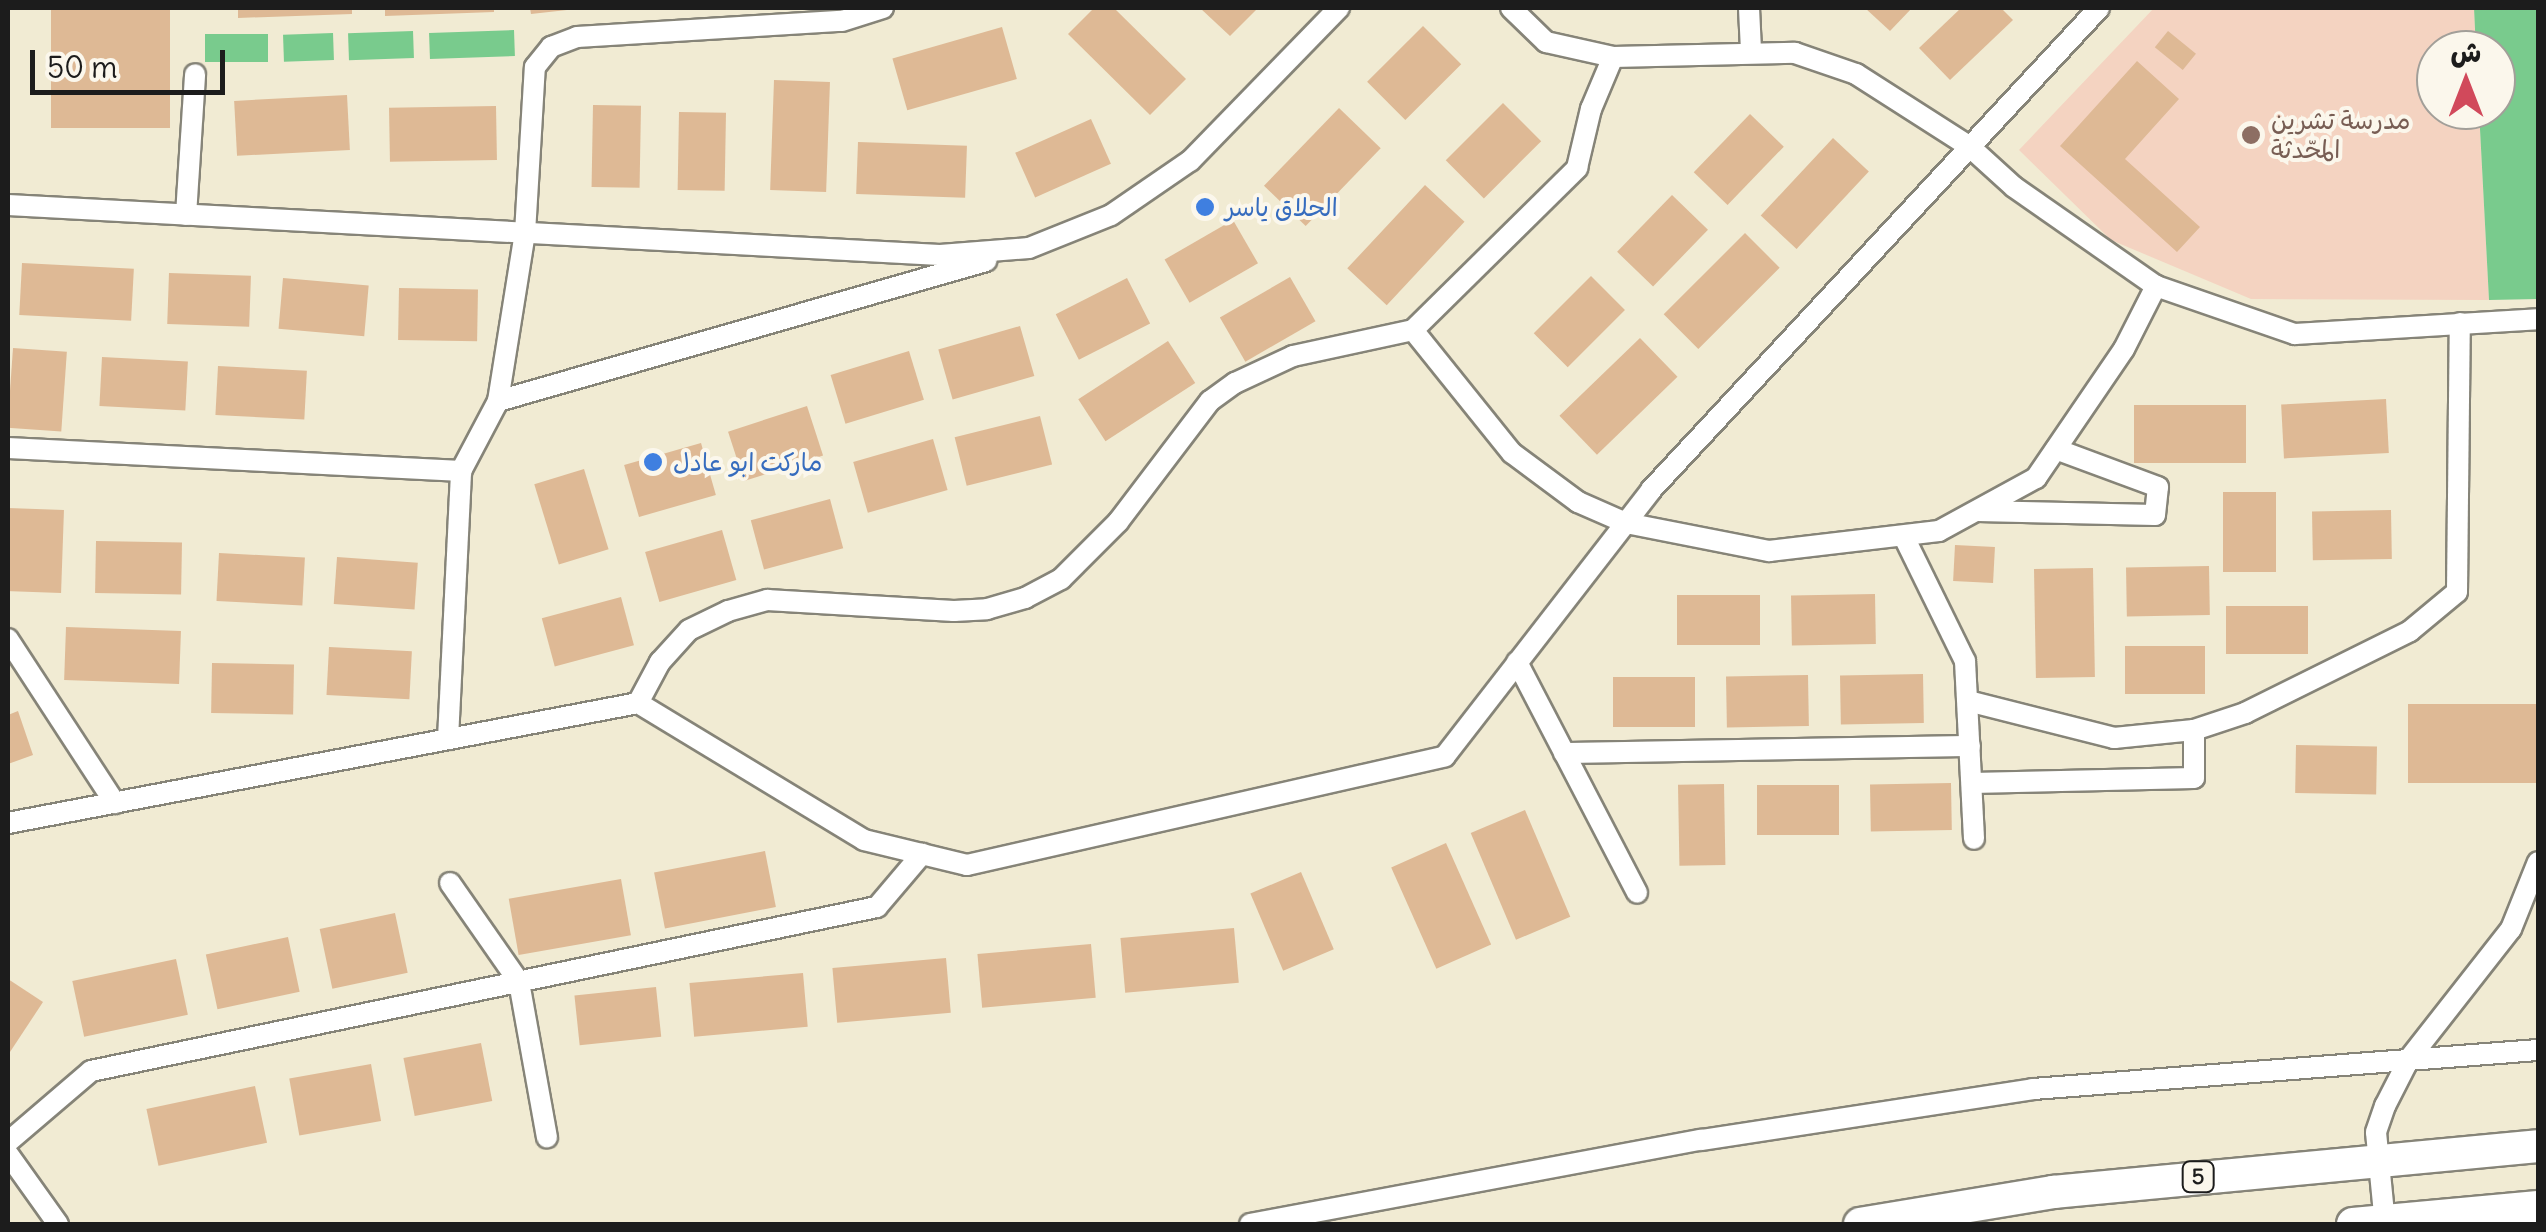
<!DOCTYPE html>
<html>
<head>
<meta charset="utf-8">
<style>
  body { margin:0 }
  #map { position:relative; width:2546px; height:1232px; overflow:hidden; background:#f1ebd3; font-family:Delius,"Playpen Sans Arabic",sans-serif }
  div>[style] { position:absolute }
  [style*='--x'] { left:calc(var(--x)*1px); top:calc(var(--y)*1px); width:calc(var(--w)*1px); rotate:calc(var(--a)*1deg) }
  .built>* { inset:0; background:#f4d3c1 }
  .green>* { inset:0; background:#79cb8d; transform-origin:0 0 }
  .building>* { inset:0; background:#deb995; transform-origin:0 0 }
  .roads { filter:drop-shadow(2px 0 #868478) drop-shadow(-2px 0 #868478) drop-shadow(0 2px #868478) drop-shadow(0 -2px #868478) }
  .minor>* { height:20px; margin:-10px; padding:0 10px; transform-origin:10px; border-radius:10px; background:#fff }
  .trunk>* { height:32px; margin:-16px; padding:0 16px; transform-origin:16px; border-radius:16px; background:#fff }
  .dots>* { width:28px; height:28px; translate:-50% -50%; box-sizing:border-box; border:5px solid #fbf7ec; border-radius:50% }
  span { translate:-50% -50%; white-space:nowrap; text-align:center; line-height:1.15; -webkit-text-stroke:8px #fbf7ec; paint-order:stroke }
  .shield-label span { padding:2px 8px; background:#fbf7ec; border:2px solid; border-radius:8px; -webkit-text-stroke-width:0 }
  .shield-label { font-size:22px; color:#1c1c1c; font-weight:700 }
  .education-label { font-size:25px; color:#785e54 }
  .left { translate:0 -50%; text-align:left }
  .shop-label { font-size:25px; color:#366cbe }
  .frame { position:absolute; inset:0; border:10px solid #1c1c1c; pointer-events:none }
  .north { position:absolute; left:2416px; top:30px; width:100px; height:100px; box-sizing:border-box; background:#fbf7ec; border:2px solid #a29f99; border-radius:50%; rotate:0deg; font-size:28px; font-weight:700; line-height:40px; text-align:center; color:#1c1c1c }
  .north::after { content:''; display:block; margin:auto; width:35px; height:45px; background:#d1495b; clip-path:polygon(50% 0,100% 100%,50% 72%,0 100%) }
  .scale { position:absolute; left:30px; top:50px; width:195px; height:45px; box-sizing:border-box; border:5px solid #1c1c1c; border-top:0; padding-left:12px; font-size:30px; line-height:35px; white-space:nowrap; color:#1c1c1c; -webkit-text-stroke:8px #fbf7ec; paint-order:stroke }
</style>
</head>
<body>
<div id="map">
  <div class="built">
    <i style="clip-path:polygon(2154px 8px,2474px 8px,2476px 50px,2436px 50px,2436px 110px,2479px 110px,2489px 300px,2251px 299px,2111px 240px,2019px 150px)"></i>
  </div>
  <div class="green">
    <i style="clip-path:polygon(2474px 8px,2538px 8px,2538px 299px,2489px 300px,2479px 110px,2496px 110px,2496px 50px,2476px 50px)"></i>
    <i style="left:514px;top:30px;width:26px;height:85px;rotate:88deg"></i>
    <i style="left:413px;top:31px;width:27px;height:65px;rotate:88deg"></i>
    <i style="left:333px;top:33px;width:27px;height:50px;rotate:88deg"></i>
    <i style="left:268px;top:34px;width:28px;height:63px;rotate:90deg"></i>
  </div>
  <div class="building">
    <i style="left:51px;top:8px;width:119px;height:120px"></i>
    <i style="clip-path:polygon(238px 8px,352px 8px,352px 14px,238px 18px)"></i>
    <i style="clip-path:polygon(385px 8px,494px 8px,494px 12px,385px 16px)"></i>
    <i style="clip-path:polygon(530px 8px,567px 8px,567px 10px,531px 14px)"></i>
    <i style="clip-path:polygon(1094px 8px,1114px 8px,1186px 79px,1150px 115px,1068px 34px)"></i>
    <i style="clip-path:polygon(1200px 8px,1258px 8px,1230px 36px)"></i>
    <i style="clip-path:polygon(1865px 8px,1912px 8px,1890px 31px)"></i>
    <i style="clip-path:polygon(1961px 8px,2001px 8px,2013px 20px,1950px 80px,1919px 48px)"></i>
    <i style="left:1423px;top:26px;width:54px;height:79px;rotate:45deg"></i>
    <i style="left:1002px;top:27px;width:54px;height:114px;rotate:74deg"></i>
    <i style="left:2168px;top:31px;width:36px;height:21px;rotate:39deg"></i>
    <i style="clip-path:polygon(2137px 61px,2179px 99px,2125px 159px,2200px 227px,2177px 252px,2060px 146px)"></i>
    <i style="left:774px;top:80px;width:56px;height:110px;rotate:2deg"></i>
    <i style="left:347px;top:95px;width:55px;height:113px;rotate:87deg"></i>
    <i style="left:1503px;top:103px;width:54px;height:81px;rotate:45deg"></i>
    <i style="left:593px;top:105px;width:48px;height:82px;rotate:1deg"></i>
    <i style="left:496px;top:106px;width:54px;height:107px;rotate:89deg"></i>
    <i style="left:1339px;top:108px;width:58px;height:108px;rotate:44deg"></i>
    <i style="left:679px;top:112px;width:47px;height:78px;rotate:1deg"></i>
    <i style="left:1750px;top:114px;width:47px;height:81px;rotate:44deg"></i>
    <i style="left:1091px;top:119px;width:49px;height:83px;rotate:66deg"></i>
    <i style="left:1833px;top:138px;width:49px;height:106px;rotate:43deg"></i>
    <i style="left:858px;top:142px;width:109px;height:52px;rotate:2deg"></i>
    <i style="left:1425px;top:185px;width:54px;height:114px;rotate:43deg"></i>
    <i style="left:1672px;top:195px;width:50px;height:79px;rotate:44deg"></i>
    <i style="left:1233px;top:220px;width:50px;height:79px;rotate:60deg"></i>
    <i style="left:1745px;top:233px;width:49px;height:115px;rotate:45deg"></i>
    <i style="left:22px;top:263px;width:112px;height:52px;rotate:3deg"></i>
    <i style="left:169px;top:273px;width:82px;height:51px;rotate:2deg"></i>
    <i style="left:1591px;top:276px;width:48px;height:81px;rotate:45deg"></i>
    <i style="left:1290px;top:277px;width:51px;height:81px;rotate:60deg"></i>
    <i style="left:283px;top:278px;width:86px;height:51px;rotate:5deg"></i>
    <i style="left:1127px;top:278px;width:51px;height:80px;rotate:63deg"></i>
    <i style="left:399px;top:288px;width:79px;height:52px;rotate:1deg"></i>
    <i style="left:1020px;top:326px;width:52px;height:85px;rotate:74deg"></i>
    <i style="left:1640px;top:338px;width:54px;height:112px;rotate:46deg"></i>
    <i style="left:1168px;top:341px;width:50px;height:107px;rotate:57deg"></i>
    <i style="left:13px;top:348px;width:54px;height:80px;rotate:4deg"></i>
    <i style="left:909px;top:351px;width:51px;height:82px;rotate:73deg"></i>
    <i style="left:102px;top:357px;width:86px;height:49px;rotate:3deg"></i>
    <i style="left:218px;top:366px;width:89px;height:49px;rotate:3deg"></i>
    <i style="left:2386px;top:399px;width:54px;height:105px;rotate:87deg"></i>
    <i style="left:2134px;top:405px;width:112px;height:58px"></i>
    <i style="left:807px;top:406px;width:52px;height:83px;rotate:72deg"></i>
    <i style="left:1040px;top:416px;width:50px;height:88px;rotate:76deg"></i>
    <i style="left:933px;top:439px;width:53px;height:83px;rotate:74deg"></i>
    <i style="left:701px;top:443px;width:54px;height:80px;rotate:74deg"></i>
    <i style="left:584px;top:469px;width:84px;height:52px;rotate:73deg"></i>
    <i style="left:2223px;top:492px;width:53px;height:80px"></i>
    <i style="left:830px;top:499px;width:51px;height:82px;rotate:75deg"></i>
    <i style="left:8px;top:508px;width:56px;height:83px;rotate:2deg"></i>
    <i style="left:2391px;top:510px;width:49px;height:79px;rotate:89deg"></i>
    <i style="left:722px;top:530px;width:52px;height:80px;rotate:74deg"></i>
    <i style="left:96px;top:541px;width:86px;height:52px;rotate:1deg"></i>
    <i style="left:1955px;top:545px;width:40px;height:36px;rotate:3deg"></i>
    <i style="left:219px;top:553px;width:86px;height:48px;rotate:3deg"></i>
    <i style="left:337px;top:557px;width:81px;height:47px;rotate:4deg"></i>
    <i style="left:2209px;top:566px;width:49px;height:83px;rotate:89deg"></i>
    <i style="left:2093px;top:568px;width:109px;height:59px;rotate:89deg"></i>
    <i style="left:1875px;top:594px;width:50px;height:84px;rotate:89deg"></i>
    <i style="left:1760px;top:595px;width:50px;height:83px;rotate:90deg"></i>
    <i style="left:621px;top:597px;width:50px;height:82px;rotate:75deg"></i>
    <i style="left:2308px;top:606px;width:48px;height:82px;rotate:90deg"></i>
    <i style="left:66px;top:627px;width:115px;height:53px;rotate:2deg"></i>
    <i style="left:2125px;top:646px;width:80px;height:48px"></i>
    <i style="left:329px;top:647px;width:83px;height:48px;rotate:3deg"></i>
    <i style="left:212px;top:663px;width:82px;height:50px;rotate:1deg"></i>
    <i style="left:1923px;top:674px;width:49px;height:83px;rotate:89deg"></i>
    <i style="left:1808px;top:675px;width:51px;height:82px;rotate:89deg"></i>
    <i style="left:1613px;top:677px;width:82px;height:50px"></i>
    <i style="left:2408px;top:704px;width:130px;height:79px"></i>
    <i style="clip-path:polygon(18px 711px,33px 755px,8px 764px,8px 715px)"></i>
    <i style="left:2296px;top:745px;width:81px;height:48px;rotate:1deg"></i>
    <i style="left:1951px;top:783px;width:47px;height:81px;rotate:89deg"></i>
    <i style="left:1724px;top:784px;width:81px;height:46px;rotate:89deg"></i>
    <i style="left:1839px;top:785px;width:50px;height:82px;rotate:90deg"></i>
    <i style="left:1525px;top:810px;width:116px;height:59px;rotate:67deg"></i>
    <i style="left:1446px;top:843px;width:111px;height:60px;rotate:66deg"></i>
    <i style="left:765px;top:851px;width:57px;height:113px;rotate:79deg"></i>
    <i style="left:1301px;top:872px;width:84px;height:55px;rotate:67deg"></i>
    <i style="left:621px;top:879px;width:57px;height:114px;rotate:80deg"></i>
    <i style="left:395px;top:913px;width:61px;height:77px;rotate:78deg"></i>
    <i style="left:1234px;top:928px;width:55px;height:114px;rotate:85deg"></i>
    <i style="left:288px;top:937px;width:56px;height:84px;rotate:78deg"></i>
    <i style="left:1091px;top:944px;width:54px;height:114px;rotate:85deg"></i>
    <i style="left:946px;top:958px;width:55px;height:114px;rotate:85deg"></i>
    <i style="left:176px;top:959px;width:57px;height:106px;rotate:78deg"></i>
    <i style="left:803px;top:973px;width:54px;height:114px;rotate:85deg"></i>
    <i style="clip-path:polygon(8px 979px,43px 1002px,10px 1052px,8px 1050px)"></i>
    <i style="left:656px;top:987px;width:50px;height:82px;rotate:84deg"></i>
    <i style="left:481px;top:1043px;width:59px;height:79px;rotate:79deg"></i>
    <i style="left:371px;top:1064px;width:58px;height:83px;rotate:80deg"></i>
    <i style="left:255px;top:1086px;width:58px;height:111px;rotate:78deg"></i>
  </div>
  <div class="roads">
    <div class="minor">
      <i style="--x:1511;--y:8;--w:49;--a:44.2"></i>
      <i style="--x:1546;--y:42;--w:69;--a:12.6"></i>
      <i style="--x:1613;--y:57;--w:182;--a:-1.3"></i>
      <i style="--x:1795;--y:53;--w:65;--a:19"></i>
      <i style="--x:1856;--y:74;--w:135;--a:32.6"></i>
      <i style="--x:1970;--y:147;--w:59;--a:42.3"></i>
      <i style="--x:2014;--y:187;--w:173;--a:34.9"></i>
      <i style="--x:2156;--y:286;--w:147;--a:19.1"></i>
      <i style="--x:2295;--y:334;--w:243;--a:-3.5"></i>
      <i style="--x:1749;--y:8;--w:43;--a:87.3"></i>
      <i style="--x:8;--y:205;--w:933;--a:3.07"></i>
      <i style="--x:940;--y:255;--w:89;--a:-4.5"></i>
      <i style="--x:1029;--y:248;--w:88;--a:-21.9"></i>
      <i style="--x:1111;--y:215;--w:96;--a:-34.4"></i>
      <i style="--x:1190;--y:161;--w:214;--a:-45.8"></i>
      <i style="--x:186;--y:215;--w:141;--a:-86.3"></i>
      <i style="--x:1413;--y:330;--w:158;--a:51.2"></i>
      <i style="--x:1512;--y:453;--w:82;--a:36.6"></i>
      <i style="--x:1578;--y:502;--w:52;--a:23.6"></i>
      <i style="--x:1626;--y:523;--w:146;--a:11.1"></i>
      <i style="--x:1769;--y:551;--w:171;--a:-6.7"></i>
      <i style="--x:1939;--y:531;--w:111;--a:-28.7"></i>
      <i style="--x:2036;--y:478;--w:156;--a:-55.7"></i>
      <i style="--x:2124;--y:349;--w:71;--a:-63.1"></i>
      <i style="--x:498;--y:401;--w:508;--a:-16.01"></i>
      <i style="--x:8;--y:448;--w:454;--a:2.9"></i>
      <i style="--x:1978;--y:511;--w:177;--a:1.3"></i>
      <i style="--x:2155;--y:515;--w:28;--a:-84"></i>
      <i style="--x:2158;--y:487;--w:109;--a:-159.6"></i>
      <i style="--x:1904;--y:537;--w:138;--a:63.8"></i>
      <i style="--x:1965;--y:661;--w:178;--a:87.1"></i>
      <i style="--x:8;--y:639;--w:196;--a:56.9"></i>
      <i style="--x:1517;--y:662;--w:260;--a:62.5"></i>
      <i style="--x:1968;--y:701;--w:151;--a:14.2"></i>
      <i style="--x:2114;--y:738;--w:80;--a:-5.7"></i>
      <i style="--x:2194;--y:730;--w:54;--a:-18.4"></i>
      <i style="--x:2245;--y:713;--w:184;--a:-26.4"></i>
      <i style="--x:2410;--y:631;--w:61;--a:-39.7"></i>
      <i style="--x:2457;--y:592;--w:269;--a:-89.4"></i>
      <i style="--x:638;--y:703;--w:264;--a:31.2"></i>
      <i style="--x:864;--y:840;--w:106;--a:13.6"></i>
      <i style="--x:967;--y:865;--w:490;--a:-12.8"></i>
      <i style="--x:1445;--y:756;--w:336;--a:-52.2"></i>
      <i style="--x:1651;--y:490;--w:658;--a:-47.09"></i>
      <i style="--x:448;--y:739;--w:268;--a:-87.2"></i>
      <i style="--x:461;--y:471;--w:79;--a:-62.1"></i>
      <i style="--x:498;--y:401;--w:170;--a:-80.9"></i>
      <i style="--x:525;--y:233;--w:166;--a:-86.6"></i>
      <i style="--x:535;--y:67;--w:26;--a:-51"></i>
      <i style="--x:551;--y:47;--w:28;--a:-21"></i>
      <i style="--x:577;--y:37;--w:265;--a:-3.5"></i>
      <i style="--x:842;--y:21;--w:43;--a:-17.6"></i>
      <i style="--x:1564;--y:753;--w:406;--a:-1"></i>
      <i style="--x:1972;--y:783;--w:222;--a:-1.3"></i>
      <i style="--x:2194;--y:778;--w:48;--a:-90"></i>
      <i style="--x:8;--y:823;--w:641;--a:-10.78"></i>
      <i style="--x:638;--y:703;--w:47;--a:-61.8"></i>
      <i style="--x:660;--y:662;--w:43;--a:-47.8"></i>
      <i style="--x:689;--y:630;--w:43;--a:-26"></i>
      <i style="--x:728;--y:611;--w:41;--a:-15.8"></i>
      <i style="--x:767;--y:600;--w:187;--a:3.4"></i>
      <i style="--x:954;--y:611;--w:33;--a:-3"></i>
      <i style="--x:987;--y:609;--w:40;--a:-16"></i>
      <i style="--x:1025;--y:598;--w:41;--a:-27.8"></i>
      <i style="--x:1061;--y:579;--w:81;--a:-45"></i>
      <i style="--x:1118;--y:522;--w:152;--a:-52.8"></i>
      <i style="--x:1210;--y:401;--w:31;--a:-36"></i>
      <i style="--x:1235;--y:383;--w:64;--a:-25"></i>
      <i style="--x:1293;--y:356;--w:123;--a:-12.2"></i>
      <i style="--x:1413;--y:330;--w:231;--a:-44.6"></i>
      <i style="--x:1577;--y:168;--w:61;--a:-76.7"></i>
      <i style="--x:1591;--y:109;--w:56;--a:-67.1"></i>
      <i style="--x:450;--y:883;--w:121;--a:55.1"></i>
      <i style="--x:519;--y:982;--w:158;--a:79.8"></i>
      <i style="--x:8;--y:1142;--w:109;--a:-40.5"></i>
      <i style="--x:91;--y:1071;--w:803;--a:-11.79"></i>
      <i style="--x:877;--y:907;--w:70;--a:-49.7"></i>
      <i style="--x:8;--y:1154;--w:86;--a:54.5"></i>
      <i style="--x:1250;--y:1224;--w:459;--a:-10.6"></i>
      <i style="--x:1701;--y:1140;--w:336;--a:-8.7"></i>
      <i style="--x:2033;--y:1089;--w:507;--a:-4.42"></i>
      <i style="--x:2385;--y:1224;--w:92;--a:-95.6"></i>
      <i style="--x:2376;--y:1132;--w:28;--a:-71"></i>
      <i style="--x:2385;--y:1106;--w:53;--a:-62.9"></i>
      <i style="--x:2409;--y:1059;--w:165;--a:-51.9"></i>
      <i style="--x:2511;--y:929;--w:72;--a:-68.1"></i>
    </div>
    <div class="trunk">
      <i style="--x:1860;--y:1224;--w:196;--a:-9.4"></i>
      <i style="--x:2053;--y:1192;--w:487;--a:-5.4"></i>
      <i style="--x:2353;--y:1224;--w:186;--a:-5.3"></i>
    </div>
  </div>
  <div class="dots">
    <i style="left:2251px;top:135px;background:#8d6e63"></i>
    <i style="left:1205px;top:207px;background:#3f7fe0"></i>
    <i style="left:653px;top:462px;background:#3f7fe0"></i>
  </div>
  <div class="shield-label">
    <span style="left:2198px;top:1177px">5</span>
  </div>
  <div class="education-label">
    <span class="left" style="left:2271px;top:135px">مدرسة تشرين<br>المحّدثة</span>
  </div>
  <div class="shop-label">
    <span class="left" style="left:1225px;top:207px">الحلاق ياسر</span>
    <span class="left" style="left:673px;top:462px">ماركت ابو عادل</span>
  </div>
  <div class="frame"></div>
  <div class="north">ش</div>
  <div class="scale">50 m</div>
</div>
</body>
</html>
